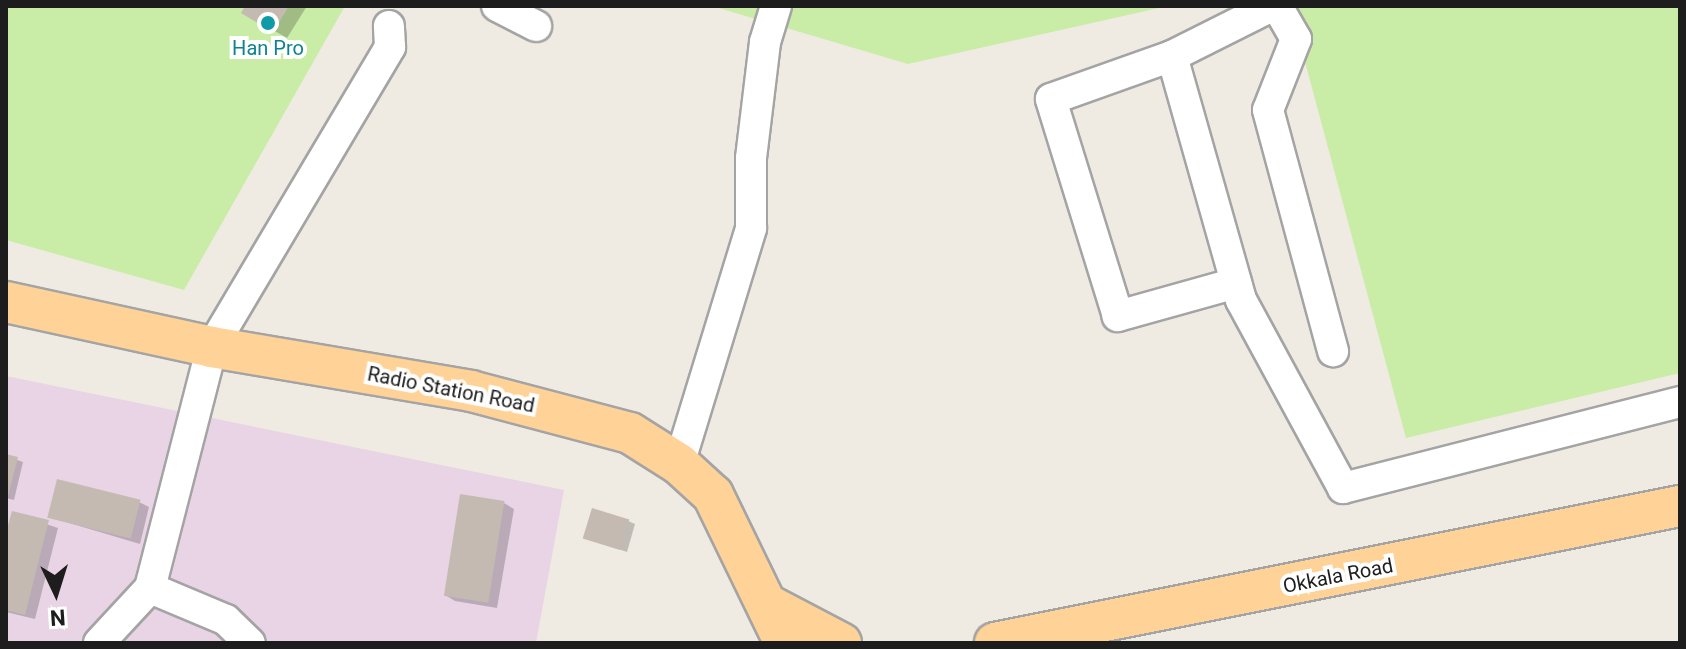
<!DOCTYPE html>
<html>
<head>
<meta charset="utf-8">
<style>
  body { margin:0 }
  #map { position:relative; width:1686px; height:649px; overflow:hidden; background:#efebe3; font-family:Roboto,sans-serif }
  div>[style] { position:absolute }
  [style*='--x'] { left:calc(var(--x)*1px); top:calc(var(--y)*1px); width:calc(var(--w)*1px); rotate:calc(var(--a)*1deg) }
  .industrial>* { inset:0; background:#e9d4e5 }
  .grass>* { inset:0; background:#c9eca6 }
  .shadow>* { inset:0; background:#0003 }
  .building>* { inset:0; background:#c4bab2; transform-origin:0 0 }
  .roads { filter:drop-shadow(2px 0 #a4a4a4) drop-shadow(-2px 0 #a4a4a4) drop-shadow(0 2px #a4a4a4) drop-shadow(0 -2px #a4a4a4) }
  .minor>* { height:30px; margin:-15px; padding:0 15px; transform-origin:15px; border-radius:15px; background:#fff }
  .major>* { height:40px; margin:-20px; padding:0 20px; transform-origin:20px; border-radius:20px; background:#ffd298 }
  .dots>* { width:22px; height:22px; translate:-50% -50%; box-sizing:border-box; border:4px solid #fff; border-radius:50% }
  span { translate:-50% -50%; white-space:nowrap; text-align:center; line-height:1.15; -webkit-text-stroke:8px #fff; paint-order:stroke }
  .culture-label { font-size:20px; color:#0d838f }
  .street-label { font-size:20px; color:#1d1d1d }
  .frame { position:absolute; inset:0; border:8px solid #1d1d1d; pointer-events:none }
  .north { position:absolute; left:16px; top:553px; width:80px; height:80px; -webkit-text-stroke:6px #fff; paint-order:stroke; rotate:176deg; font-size:22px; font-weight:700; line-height:32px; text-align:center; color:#1d1d1d }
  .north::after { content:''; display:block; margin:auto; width:28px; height:36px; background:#1d1d1d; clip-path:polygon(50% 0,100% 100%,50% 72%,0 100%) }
</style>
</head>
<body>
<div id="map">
  <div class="industrial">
    <i style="clip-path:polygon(6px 376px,564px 490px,536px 643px,6px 643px)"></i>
  </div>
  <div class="grass">
    <i style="clip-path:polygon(6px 6px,345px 6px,184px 290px,6px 240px)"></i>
    <i style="clip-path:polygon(712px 6px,1168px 6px,908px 64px)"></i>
    <i style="clip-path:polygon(1290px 6px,1680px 6px,1680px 373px,1406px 438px)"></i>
  </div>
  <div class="shadow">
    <i style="clip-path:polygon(247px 6px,307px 6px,287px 38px,243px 13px)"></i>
    <i style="clip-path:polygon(6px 456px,23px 462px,14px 500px,6px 498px)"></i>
    <i style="clip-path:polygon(139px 502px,149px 507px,140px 544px,49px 517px)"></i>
    <i style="clip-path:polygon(504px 503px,514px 509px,497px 608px,455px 601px,445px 595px)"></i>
    <i style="clip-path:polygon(13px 513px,58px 528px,35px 619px,6px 612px,6px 540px)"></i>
    <i style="clip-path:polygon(628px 521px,635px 524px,627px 552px,586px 538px)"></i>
  </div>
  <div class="building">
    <i style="clip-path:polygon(245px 6px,289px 6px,273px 32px,241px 13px)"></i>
    <i style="clip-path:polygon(6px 454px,18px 457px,7px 500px,6px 500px)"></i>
    <i style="left:57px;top:479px;width:86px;height:40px;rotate:14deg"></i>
    <i style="left:460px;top:494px;width:45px;height:103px;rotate:9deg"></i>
    <i style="left:592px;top:508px;width:39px;height:32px;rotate:17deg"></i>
    <i style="clip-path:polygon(12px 511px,49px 520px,25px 615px,6px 610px,6px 532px)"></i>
  </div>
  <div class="roads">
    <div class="minor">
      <i style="--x:497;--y:6;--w:44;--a:27.1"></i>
      <i style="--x:1277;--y:6;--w:38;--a:60"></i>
      <i style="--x:1296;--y:39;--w:76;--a:111.5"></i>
      <i style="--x:1268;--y:110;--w:250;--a:74.9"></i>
      <i style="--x:1172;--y:56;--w:254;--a:74.2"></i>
      <i style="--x:1241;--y:300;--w:214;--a:61.5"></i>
      <i style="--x:1343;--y:488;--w:348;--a:-14.3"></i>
      <i style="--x:1236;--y:283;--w:123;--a:164.4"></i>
      <i style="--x:1118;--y:316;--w:227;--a:-107.2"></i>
      <i style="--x:1051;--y:99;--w:128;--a:-19.6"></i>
      <i style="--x:1172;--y:56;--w:112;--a:-26.6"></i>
      <i style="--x:679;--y:464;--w:247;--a:-73"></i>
      <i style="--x:751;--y:228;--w:70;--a:-90"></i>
      <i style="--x:751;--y:158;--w:117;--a:-83.1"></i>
      <i style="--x:765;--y:42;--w:38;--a:-73"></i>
      <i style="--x:150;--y:588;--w:82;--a:22.8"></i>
      <i style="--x:226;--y:620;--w:33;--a:44"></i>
      <i style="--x:99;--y:643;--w:75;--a:-47.2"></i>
      <i style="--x:150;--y:588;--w:249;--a:-75.6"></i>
      <i style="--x:212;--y:347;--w:349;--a:-59.3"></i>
      <i style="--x:390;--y:47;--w:21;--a:-93"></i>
    </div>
    <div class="major">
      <i style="--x:6;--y:302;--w:211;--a:12.3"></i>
      <i style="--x:212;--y:347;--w:263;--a:9.6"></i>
      <i style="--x:471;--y:391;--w:164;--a:14.8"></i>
      <i style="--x:630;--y:433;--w:58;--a:32.3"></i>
      <i style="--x:679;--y:464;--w:46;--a:42.4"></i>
      <i style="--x:713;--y:495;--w:165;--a:64.1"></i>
      <i style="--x:772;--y:607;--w:78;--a:27.6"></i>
      <i style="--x:995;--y:643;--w:699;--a:-11.31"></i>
    </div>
  </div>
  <div class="dots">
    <i style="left:268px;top:23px;background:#0f9aa8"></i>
  </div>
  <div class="culture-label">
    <span style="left:268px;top:48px">Han Pro</span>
  </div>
  <div class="street-label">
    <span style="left:451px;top:390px;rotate:11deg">Radio Station Road</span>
    <span style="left:1338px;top:576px;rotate:-11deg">Okkala Road</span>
  </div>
  <div class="frame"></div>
  <div class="north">N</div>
</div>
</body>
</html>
